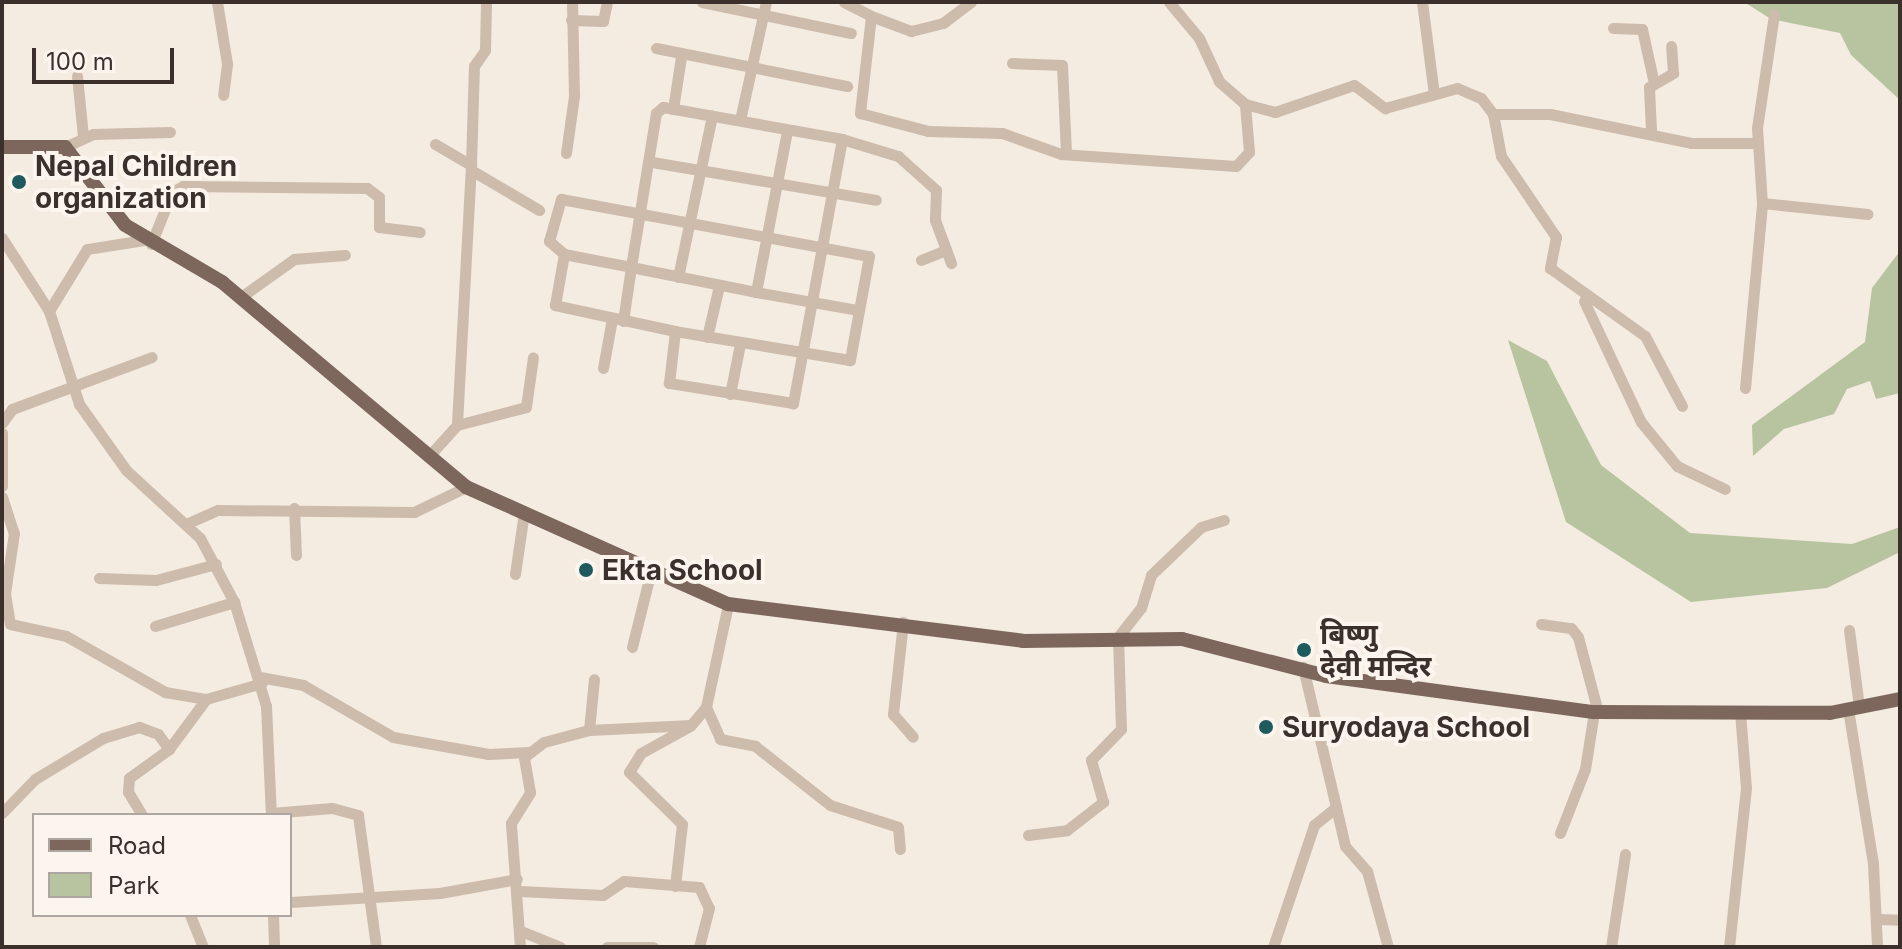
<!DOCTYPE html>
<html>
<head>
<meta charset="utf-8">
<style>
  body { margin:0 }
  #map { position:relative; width:1902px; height:949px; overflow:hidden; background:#f4ebe1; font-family:Inter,"Noto Sans Devanagari",sans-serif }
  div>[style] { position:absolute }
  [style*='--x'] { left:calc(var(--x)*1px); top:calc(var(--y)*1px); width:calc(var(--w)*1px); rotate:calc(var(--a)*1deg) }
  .green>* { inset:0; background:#b8c4a0 }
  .minor>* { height:11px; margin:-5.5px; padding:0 5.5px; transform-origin:5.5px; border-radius:5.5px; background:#cdbbac }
  .major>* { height:14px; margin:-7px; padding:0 7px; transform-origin:7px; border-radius:7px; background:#7d675c }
  .dots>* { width:22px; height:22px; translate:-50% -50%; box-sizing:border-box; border:4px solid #fbf5ee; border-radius:50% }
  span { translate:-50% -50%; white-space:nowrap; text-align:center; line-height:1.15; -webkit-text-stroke:8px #fbf5ee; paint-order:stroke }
  .poi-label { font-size:28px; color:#3b302b; font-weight:700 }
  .left { translate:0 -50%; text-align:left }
  .frame { position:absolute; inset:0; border:4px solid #3b302b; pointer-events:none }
  .legend { position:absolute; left:32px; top:813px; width:260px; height:104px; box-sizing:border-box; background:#fbf5ee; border:2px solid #aea6a0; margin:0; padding:10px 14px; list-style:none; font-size:24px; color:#3b302b }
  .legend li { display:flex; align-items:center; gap:16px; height:40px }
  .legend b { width:40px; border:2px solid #aea6a0 }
  .scale { position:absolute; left:32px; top:48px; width:142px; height:36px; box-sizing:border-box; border:4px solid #3b302b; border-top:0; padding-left:10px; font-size:24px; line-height:28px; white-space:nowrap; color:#3b302b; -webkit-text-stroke:6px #fbf5ee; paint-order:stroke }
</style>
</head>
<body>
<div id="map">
  <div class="green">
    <i style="clip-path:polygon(1744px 2px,1900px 2px,1900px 100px,1851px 55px,1840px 33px,1771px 19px)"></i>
    <i style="clip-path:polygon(1900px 251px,1900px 393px,1876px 399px,1870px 381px,1847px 389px,1834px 414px,1784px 429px,1753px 456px,1752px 425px,1865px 342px,1872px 288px)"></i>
    <i style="clip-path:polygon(1508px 340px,1547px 361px,1601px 465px,1690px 533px,1852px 544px,1900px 527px,1900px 552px,1827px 588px,1691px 602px,1566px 522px)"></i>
  </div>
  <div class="minor">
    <i style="--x:217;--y:2;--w:63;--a:80.8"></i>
    <i style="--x:227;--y:64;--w:31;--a:97"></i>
    <i style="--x:702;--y:2;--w:152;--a:11.8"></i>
    <i style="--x:844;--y:2;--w:30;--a:27"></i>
    <i style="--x:871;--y:16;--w:98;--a:96.5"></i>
    <i style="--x:860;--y:113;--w:70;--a:14.8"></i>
    <i style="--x:928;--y:131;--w:74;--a:1.5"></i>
    <i style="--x:1002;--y:133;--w:63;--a:19.6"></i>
    <i style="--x:1061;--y:154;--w:175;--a:3.9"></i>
    <i style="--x:1236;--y:166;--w:19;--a:-47"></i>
    <i style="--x:1249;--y:152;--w:48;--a:-94.8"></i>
    <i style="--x:1245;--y:104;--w:35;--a:-139"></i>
    <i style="--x:1219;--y:81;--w:47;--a:-114.9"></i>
    <i style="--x:1199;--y:38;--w:47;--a:-129.8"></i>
    <i style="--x:1422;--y:2;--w:93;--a:82.6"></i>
    <i style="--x:871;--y:16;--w:43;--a:20.6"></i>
    <i style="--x:911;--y:31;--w:33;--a:-14"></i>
    <i style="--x:943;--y:23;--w:35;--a:-37"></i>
    <i style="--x:571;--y:20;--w:32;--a:2"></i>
    <i style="--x:603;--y:21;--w:19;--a:-78"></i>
    <i style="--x:1613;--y:28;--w:29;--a:2"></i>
    <i style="--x:1642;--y:29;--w:51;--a:77.6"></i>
    <i style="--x:656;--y:48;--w:195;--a:11.3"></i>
    <i style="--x:1012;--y:63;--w:50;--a:2.3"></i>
    <i style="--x:1062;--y:65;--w:89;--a:87.4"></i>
    <i style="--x:77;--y:76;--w:60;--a:84.3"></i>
    <i style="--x:1245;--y:104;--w:31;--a:15"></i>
    <i style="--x:1275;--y:112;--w:83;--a:-18.9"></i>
    <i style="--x:1354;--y:85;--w:39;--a:37"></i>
    <i style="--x:1385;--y:108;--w:75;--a:-15.5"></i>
    <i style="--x:1457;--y:88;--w:26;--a:23"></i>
    <i style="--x:1481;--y:98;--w:20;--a:53"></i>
    <i style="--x:1493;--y:114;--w:43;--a:79.2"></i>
    <i style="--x:1501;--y:156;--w:98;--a:55.8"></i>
    <i style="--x:1556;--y:237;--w:32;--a:101"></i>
    <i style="--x:1550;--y:268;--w:117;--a:35.6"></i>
    <i style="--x:1645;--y:336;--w:79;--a:62.1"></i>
    <i style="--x:673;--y:109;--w:53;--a:-81.3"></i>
    <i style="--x:1493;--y:114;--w:57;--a:0"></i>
    <i style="--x:1550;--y:114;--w:144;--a:11.6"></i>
    <i style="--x:1691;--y:143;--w:67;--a:0"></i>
    <i style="--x:740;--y:120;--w:121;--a:-77.6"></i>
    <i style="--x:1651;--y:130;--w:43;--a:-92.7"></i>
    <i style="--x:1649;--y:87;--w:28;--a:-30"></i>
    <i style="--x:1673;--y:73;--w:27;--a:-94"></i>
    <i style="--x:787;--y:131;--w:164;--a:100.9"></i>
    <i style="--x:756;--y:292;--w:104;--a:10"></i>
    <i style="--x:842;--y:139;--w:269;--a:100.5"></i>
    <i style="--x:793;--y:403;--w:126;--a:-170.8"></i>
    <i style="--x:669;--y:383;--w:52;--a:-83.4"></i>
    <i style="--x:675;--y:331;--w:123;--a:-167.8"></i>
    <i style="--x:555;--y:305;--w:52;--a:-80"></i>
    <i style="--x:564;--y:254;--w:68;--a:11"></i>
    <i style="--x:631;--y:267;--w:156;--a:-80.8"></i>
    <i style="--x:656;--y:113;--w:9;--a:-41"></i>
    <i style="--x:663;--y:107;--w:182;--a:10.1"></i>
    <i style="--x:842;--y:139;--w:59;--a:16.9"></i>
    <i style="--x:898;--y:156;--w:51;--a:41.8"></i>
    <i style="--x:936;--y:190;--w:30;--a:92"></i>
    <i style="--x:935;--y:220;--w:46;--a:69.6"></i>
    <i style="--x:435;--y:144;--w:42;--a:30.3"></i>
    <i style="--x:471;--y:165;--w:260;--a:93.1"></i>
    <i style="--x:65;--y:147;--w:31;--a:-25"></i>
    <i style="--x:93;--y:134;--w:77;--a:-1.5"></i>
    <i style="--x:566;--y:153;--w:58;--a:-82"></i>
    <i style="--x:574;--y:96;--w:94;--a:-91.2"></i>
    <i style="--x:652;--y:162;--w:227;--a:9.6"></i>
    <i style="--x:471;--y:165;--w:99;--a:-88.3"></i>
    <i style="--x:474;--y:66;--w:19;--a:-55"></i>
    <i style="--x:485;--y:50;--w:48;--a:-88.8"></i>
    <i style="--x:471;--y:170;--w:79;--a:30.5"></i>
    <i style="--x:1762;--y:203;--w:106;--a:6"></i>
    <i style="--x:2;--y:238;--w:87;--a:57.2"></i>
    <i style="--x:144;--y:240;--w:58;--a:171"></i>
    <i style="--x:87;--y:249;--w:73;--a:121.5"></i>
    <i style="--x:49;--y:311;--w:98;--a:72.1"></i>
    <i style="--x:79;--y:404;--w:81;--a:54.5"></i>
    <i style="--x:126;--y:470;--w:100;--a:42.6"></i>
    <i style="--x:200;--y:538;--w:72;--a:62"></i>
    <i style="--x:234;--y:602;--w:109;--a:72.9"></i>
    <i style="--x:266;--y:706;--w:109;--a:87.4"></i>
    <i style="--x:151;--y:244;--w:56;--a:-68"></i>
    <i style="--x:172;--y:192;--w:13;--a:-29"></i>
    <i style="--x:183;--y:186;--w:184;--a:0.6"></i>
    <i style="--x:367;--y:188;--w:15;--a:37"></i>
    <i style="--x:379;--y:197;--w:30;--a:90"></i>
    <i style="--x:379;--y:227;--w:41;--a:7"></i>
    <i style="--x:564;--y:254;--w:20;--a:-139"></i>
    <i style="--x:549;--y:241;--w:44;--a:-74.1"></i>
    <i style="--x:561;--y:199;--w:313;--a:10.5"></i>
    <i style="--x:869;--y:256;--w:106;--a:100.4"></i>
    <i style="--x:850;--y:360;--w:177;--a:-170.6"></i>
    <i style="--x:921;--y:260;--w:27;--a:-22"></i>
    <i style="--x:678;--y:277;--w:165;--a:-78.1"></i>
    <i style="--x:241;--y:297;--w:65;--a:-35.6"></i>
    <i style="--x:294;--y:259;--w:51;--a:-4.5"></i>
    <i style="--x:1584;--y:301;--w:134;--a:64.8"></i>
    <i style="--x:1641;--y:422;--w:57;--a:50.7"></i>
    <i style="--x:1677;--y:466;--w:53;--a:25.6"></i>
    <i style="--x:623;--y:321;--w:55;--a:-81.6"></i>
    <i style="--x:631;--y:267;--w:127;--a:11.3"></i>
    <i style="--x:707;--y:337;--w:52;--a:-76.8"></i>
    <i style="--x:603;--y:368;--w:50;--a:-79.6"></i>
    <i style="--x:1745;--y:388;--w:186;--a:-84.7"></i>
    <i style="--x:1762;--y:203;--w:75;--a:-93.8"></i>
    <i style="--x:1757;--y:128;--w:115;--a:-81.5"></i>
    <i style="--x:730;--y:394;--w:51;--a:-78.7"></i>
    <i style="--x:2;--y:423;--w:17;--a:-54"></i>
    <i style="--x:12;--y:409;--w:149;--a:-20.4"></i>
    <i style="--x:2;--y:433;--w:53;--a:90"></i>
    <i style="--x:428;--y:457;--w:43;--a:-47.8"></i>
    <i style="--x:457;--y:425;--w:71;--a:-14.6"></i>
    <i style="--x:526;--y:407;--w:50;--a:-82"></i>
    <i style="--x:2;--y:497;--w:38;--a:72"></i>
    <i style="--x:14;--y:533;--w:61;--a:98.5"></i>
    <i style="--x:5;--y:593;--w:31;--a:81"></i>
    <i style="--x:10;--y:624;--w:57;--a:12.1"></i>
    <i style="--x:66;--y:636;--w:114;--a:29.5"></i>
    <i style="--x:165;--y:692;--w:42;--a:9.7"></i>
    <i style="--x:206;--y:699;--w:58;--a:-15.9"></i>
    <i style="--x:294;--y:508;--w:47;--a:87.6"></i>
    <i style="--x:186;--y:524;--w:35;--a:-24"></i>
    <i style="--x:218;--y:510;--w:196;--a:0.6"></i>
    <i style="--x:414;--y:512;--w:58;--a:-25.7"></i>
    <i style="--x:515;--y:574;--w:63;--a:-81.7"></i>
    <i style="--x:99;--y:578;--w:57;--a:2"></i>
    <i style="--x:156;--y:580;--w:62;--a:-14.9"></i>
    <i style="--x:903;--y:622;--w:93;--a:96.2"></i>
    <i style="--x:893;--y:714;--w:30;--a:49"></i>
    <i style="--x:1541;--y:624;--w:30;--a:8"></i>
    <i style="--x:1571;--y:628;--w:11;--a:52"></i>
    <i style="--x:1578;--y:637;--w:78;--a:75.1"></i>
    <i style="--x:155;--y:626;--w:83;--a:-16.9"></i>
    <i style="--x:1849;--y:630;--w:78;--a:82.6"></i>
    <i style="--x:632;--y:647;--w:82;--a:-76"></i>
    <i style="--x:260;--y:677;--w:44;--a:10.5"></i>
    <i style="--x:303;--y:685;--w:104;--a:30"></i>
    <i style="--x:393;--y:737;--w:97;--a:10.1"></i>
    <i style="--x:488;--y:754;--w:42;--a:-2.7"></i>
    <i style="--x:706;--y:707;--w:35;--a:66"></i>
    <i style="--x:720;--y:739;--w:36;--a:11"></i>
    <i style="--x:755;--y:746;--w:95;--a:38.2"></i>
    <i style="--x:830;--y:805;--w:71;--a:17.9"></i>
    <i style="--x:898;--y:827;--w:22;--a:85"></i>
    <i style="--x:1848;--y:709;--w:157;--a:80.8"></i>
    <i style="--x:1873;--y:864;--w:83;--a:87.2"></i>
    <i style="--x:589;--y:730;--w:51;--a:-84.4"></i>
    <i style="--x:1336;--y:807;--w:40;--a:77"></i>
    <i style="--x:1345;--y:846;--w:33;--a:49"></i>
    <i style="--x:1367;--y:871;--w:79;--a:74.6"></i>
    <i style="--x:2;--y:813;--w:47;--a:-45.9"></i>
    <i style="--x:35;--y:779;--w:79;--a:-31.1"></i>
    <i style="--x:103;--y:738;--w:38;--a:-17"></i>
    <i style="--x:139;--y:727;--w:20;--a:20"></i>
    <i style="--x:158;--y:734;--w:19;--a:54"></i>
    <i style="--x:169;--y:749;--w:62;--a:-53.5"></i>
    <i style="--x:271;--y:813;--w:61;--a:-4.7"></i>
    <i style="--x:332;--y:808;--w:27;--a:15"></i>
    <i style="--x:358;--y:815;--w:133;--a:82.2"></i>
    <i style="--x:142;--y:815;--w:27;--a:-121"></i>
    <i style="--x:128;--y:792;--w:14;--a:-86"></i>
    <i style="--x:129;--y:778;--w:49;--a:-35.9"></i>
    <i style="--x:1560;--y:833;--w:69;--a:-68.7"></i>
    <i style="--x:1585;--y:769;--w:58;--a:-81"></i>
    <i style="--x:1028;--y:835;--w:39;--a:-7"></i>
    <i style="--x:1067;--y:830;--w:46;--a:-37.9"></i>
    <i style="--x:1103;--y:802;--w:44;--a:-105.9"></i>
    <i style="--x:1091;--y:760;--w:43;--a:-45.9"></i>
    <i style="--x:1121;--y:729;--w:92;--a:-91.9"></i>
    <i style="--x:1118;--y:637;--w:37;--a:-52"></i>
    <i style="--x:1141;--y:608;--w:34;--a:-73"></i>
    <i style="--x:1151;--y:575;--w:69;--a:-43.8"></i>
    <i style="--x:1201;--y:527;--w:24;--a:-17"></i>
    <i style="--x:675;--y:886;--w:62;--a:-83.6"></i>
    <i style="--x:682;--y:824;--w:74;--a:-135.5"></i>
    <i style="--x:629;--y:772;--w:22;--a:-58"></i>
    <i style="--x:641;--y:753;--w:56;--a:-28.9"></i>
    <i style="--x:519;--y:891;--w:84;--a:2.7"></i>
    <i style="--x:603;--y:895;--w:25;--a:-34"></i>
    <i style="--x:624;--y:881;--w:75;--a:4.6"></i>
    <i style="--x:699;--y:887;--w:23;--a:65"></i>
    <i style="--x:709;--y:908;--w:40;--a:104.4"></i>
    <i style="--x:290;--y:902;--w:150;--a:-3.4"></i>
    <i style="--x:440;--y:893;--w:78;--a:-10.3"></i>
    <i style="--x:190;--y:915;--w:35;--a:68"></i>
    <i style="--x:273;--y:915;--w:32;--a:88"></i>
    <i style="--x:1877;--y:919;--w:23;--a:2"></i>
    <i style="--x:521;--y:931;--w:42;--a:22.3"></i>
    <i style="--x:520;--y:947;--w:124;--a:-94.2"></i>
    <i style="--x:511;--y:823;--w:36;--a:-58"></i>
    <i style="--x:530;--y:792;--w:36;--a:-100"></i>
    <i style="--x:524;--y:757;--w:25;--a:-37"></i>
    <i style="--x:544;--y:742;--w:47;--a:-14.9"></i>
    <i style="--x:589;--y:730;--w:102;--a:-2.8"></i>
    <i style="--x:691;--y:725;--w:23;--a:-50"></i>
    <i style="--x:706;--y:707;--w:105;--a:-77.9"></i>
    <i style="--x:607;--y:947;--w:46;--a:0"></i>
    <i style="--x:1273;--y:947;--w:129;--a:-71.4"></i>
    <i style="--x:1314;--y:825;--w:28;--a:-39"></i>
    <i style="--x:1336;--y:807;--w:144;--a:-103.3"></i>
    <i style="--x:1611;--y:947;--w:94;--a:-81.4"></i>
    <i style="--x:1729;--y:947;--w:160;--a:-83.9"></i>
    <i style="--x:1746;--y:788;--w:77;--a:-94.5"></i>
  </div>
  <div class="major">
    <i style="--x:2;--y:147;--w:63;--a:0"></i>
    <i style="--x:65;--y:147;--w:98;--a:52.4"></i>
    <i style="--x:125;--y:225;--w:113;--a:30.4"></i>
    <i style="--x:222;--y:282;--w:319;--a:40"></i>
    <i style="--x:466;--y:487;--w:287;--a:24.1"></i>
    <i style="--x:728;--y:604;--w:297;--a:7.1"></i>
    <i style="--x:1023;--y:641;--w:159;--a:-0.7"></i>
    <i style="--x:1182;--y:639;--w:149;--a:14.4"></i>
    <i style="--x:1326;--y:676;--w:270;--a:7.7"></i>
    <i style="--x:1594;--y:712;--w:236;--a:0.2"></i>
    <i style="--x:1830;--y:713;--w:71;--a:-11.3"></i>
  </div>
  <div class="dots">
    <i style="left:19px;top:182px;background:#1f5a5e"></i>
    <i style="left:586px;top:570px;background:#1f5a5e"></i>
    <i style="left:1304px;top:650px;background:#1f5a5e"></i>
    <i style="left:1266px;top:727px;background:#1f5a5e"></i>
  </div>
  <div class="poi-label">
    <span class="left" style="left:35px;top:182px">Nepal Children<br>organization</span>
    <span class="left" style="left:602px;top:570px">Ekta School</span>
    <span class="left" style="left:1320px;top:650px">बिष्णु<br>देवी मन्दिर</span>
    <span class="left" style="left:1282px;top:727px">Suryodaya School</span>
  </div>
  <div class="frame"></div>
  <ul class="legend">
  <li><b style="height:10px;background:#7d675c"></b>Road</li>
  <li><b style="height:22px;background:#b8c4a0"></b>Park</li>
  </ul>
  <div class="scale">100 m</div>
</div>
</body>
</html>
